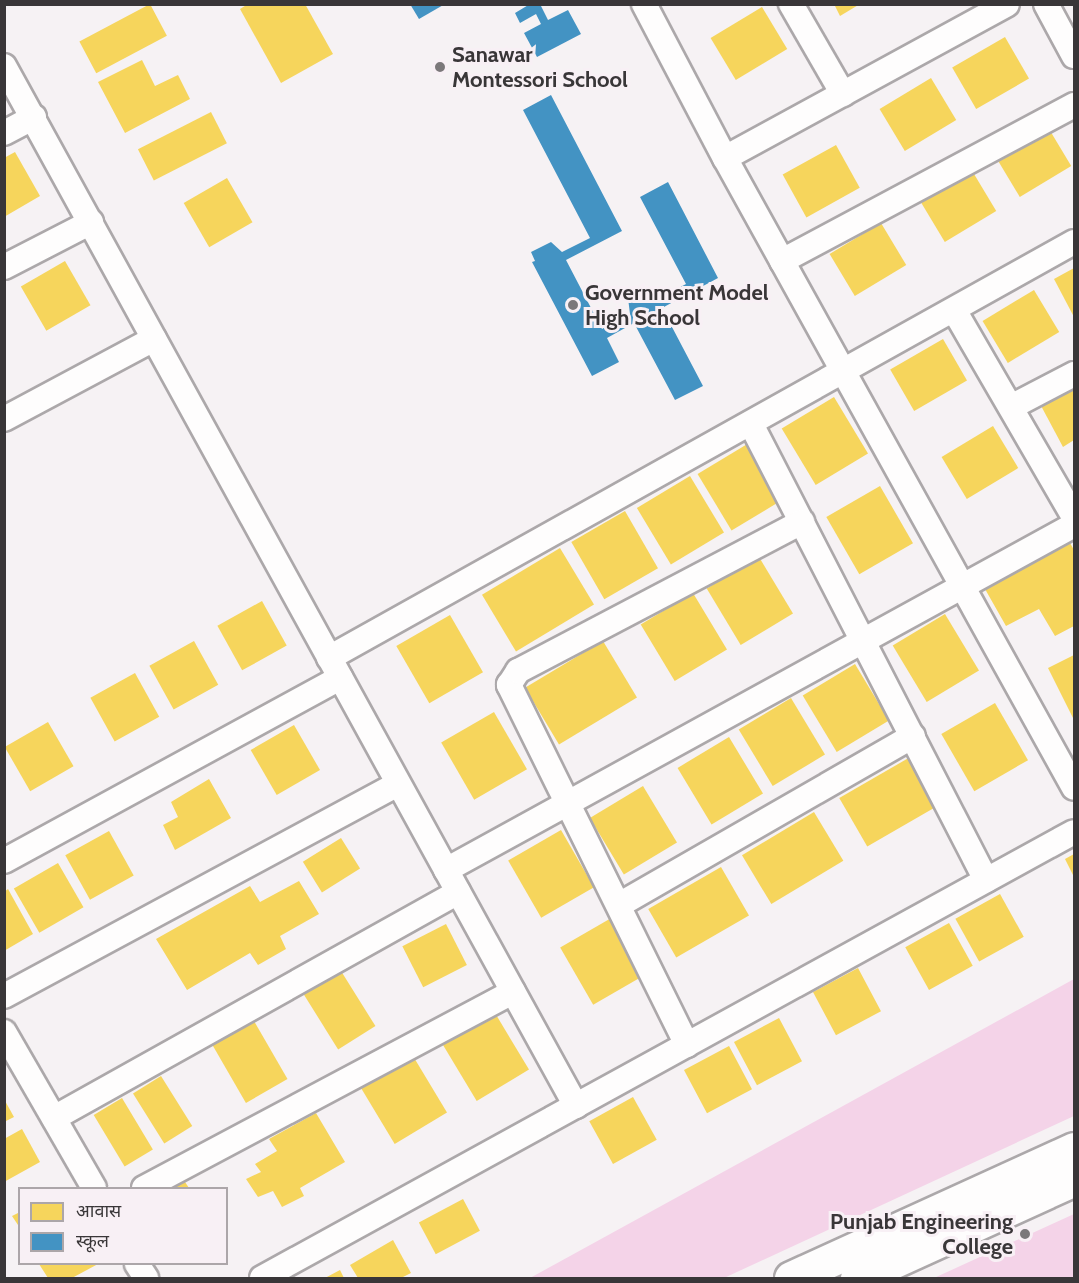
<!DOCTYPE html>
<html>
<head>
<meta charset="utf-8">
<style>
  body { margin:0 }
  #map { position:relative; width:1079px; height:1283px; overflow:hidden; background:#f6f2f4; font-family:Cabin,"Noto Sans Devanagari",sans-serif }
  div>[style] { position:absolute }
  [style*='--x'] { left:calc(var(--x)*1px); top:calc(var(--y)*1px); width:calc(var(--w)*1px); rotate:calc(var(--a)*1deg) }
  .green>* { inset:0; background:#f4d3e8 }
  .homes>* { inset:0; background:#f6d55c; transform-origin:0 0 }
  .schools>* { inset:0; background:#4393c3 }
  .roads { filter:drop-shadow(2px 0 #aca8aa) drop-shadow(-2px 0 #aca8aa) drop-shadow(0 2px #aca8aa) drop-shadow(0 -2px #aca8aa) }
  .street>* { height:24px; margin:-12px; padding:0 12px; transform-origin:12px; border-radius:12px; background:#fefdfd }
  .secondary>* { height:33px; margin:-16.5px; padding:0 16.5px; transform-origin:16.5px; border-radius:16.5px; background:#fefdfd }
  .dots>* { width:16px; height:16px; translate:-50% -50%; box-sizing:border-box; border:3px solid #f8f0f5; border-radius:50% }
  span { translate:-50% -50%; white-space:nowrap; text-align:center; line-height:1.15; -webkit-text-stroke:6px #f8f0f5; paint-order:stroke }
  .poi-label { font-size:22px; color:#393638; font-weight:700 }
  .left { translate:0 -50%; text-align:left }
  .right { translate:-100% -50%; text-align:right }
  .frame { position:absolute; inset:0; border:6px solid #393638; pointer-events:none }
  .legend { position:absolute; left:18px; top:1187px; width:210px; height:78px; box-sizing:border-box; background:#f8f0f5; border:2px solid #aca6a9; margin:0; padding:8px 10px; list-style:none; font-size:18px; color:#393638 }
  .legend li { display:flex; align-items:center; gap:12px; height:30px }
  .legend b { width:30px; border:2px solid #aca6a9 }
</style>
</head>
<body>
<div id="map">
  <div class="green">
    <i style="clip-path:polygon(1074px 979px,1074px 1116px,724px 1278px,530px 1278px)"></i>
    <i style="clip-path:polygon(1074px 1214px,1074px 1278px,934px 1278px)"></i>
  </div>
  <div class="homes">
    <i style="left:150px;top:4px;width:36px;height:80px;rotate:62deg"></i>
    <i style="clip-path:polygon(248px 4px,305px 4px,333px 54px,281px 83px,240px 9px)"></i>
    <i style="clip-path:polygon(834px 4px,860px 4px,840px 16px)"></i>
    <i style="left:762px;top:7px;width:49px;height:60px;rotate:59deg"></i>
    <i style="left:1005px;top:37px;width:48px;height:61px;rotate:60deg"></i>
    <i style="clip-path:polygon(142px 60px,155px 86px,178px 75px,190px 99px,125px 133px,98px 82px)"></i>
    <i style="left:931px;top:78px;width:49px;height:60px;rotate:59deg"></i>
    <i style="left:211px;top:112px;width:35px;height:82px;rotate:63deg"></i>
    <i style="left:1046px;top:124px;width:49px;height:60px;rotate:59deg"></i>
    <i style="left:836px;top:145px;width:49px;height:61px;rotate:61deg"></i>
    <i style="clip-path:polygon(15px 152px,40px 196px,4px 217px,4px 158px)"></i>
    <i style="left:971px;top:169px;width:49px;height:60px;rotate:59deg"></i>
    <i style="left:227px;top:178px;width:51px;height:50px;rotate:60deg"></i>
    <i style="left:881px;top:223px;width:49px;height:60px;rotate:59deg"></i>
    <i style="left:65px;top:261px;width:51px;height:51px;rotate:60deg"></i>
    <i style="clip-path:polygon(1074px 268px,1074px 317px,1054px 279px)"></i>
    <i style="left:1034px;top:290px;width:49px;height:60px;rotate:59deg"></i>
    <i style="left:943px;top:339px;width:48px;height:61px;rotate:60deg"></i>
    <i style="clip-path:polygon(1074px 383px,1074px 440px,1063px 447px,1039px 402px)"></i>
    <i style="left:834px;top:397px;width:66px;height:61px;rotate:59deg"></i>
    <i style="left:993px;top:426px;width:49px;height:60px;rotate:59deg"></i>
    <i style="left:749px;top:443px;width:66px;height:60px;rotate:59deg"></i>
    <i style="left:690px;top:476px;width:66px;height:62px;rotate:59deg"></i>
    <i style="left:880px;top:486px;width:66px;height:62px;rotate:60deg"></i>
    <i style="left:625px;top:511px;width:66px;height:62px;rotate:60deg"></i>
    <i style="clip-path:polygon(1070px 543px,1074px 550px,1074px 626px,1055px 636px,1039px 609px,1006px 626px,985px 589px)"></i>
    <i style="left:560px;top:548px;width:66px;height:91px;rotate:59deg"></i>
    <i style="left:759px;top:557px;width:66px;height:61px;rotate:59deg"></i>
    <i style="left:693px;top:593px;width:66px;height:61px;rotate:59deg"></i>
    <i style="left:262px;top:601px;width:51px;height:51px;rotate:61deg"></i>
    <i style="left:945px;top:614px;width:66px;height:61px;rotate:59deg"></i>
    <i style="left:450px;top:615px;width:66px;height:62px;rotate:60deg"></i>
    <i style="left:194px;top:641px;width:50px;height:51px;rotate:61deg"></i>
    <i style="left:603px;top:641px;width:66px;height:91px;rotate:59deg"></i>
    <i style="clip-path:polygon(1074px 655px,1074px 720px,1048px 668px)"></i>
    <i style="left:855px;top:664px;width:66px;height:61px;rotate:59deg"></i>
    <i style="left:135px;top:673px;width:50px;height:51px;rotate:61deg"></i>
    <i style="left:791px;top:698px;width:66px;height:61px;rotate:59deg"></i>
    <i style="left:995px;top:703px;width:66px;height:62px;rotate:60deg"></i>
    <i style="left:494px;top:712px;width:66px;height:61px;rotate:60deg"></i>
    <i style="left:48px;top:722px;width:51px;height:50px;rotate:60deg"></i>
    <i style="left:294px;top:725px;width:52px;height:50px;rotate:60deg"></i>
    <i style="left:729px;top:737px;width:66px;height:60px;rotate:59deg"></i>
    <i style="left:912px;top:756px;width:56px;height:84px;rotate:60deg"></i>
    <i style="clip-path:polygon(209px 779px,231px 818px,175px 850px,163px 825px,178px 817px,171px 802px)"></i>
    <i style="left:643px;top:786px;width:66px;height:62px;rotate:59deg"></i>
    <i style="left:814px;top:812px;width:57px;height:84px;rotate:59deg"></i>
    <i style="left:561px;top:830px;width:66px;height:61px;rotate:60deg"></i>
    <i style="left:109px;top:831px;width:51px;height:50px;rotate:61deg"></i>
    <i style="left:341px;top:838px;width:36px;height:45px;rotate:58deg"></i>
    <i style="clip-path:polygon(1074px 854px,1074px 877px,1065px 859px)"></i>
    <i style="left:58px;top:863px;width:51px;height:51px;rotate:60deg"></i>
    <i style="left:721px;top:867px;width:56px;height:84px;rotate:60deg"></i>
    <i style="clip-path:polygon(299px 881px,319px 914px,280px 936px,286px 949px,258px 965px,250px 953px,187px 990px,156px 939px,250px 886px,260px 902px)"></i>
    <i style="clip-path:polygon(8px 889px,33px 934px,4px 951px,4px 892px)"></i>
    <i style="left:1000px;top:894px;width:49px;height:51px;rotate:61deg"></i>
    <i style="left:613px;top:917px;width:66px;height:61px;rotate:60deg"></i>
    <i style="left:949px;top:923px;width:49px;height:50px;rotate:61deg"></i>
    <i style="left:446px;top:924px;width:46px;height:49px;rotate:63deg"></i>
    <i style="left:858px;top:968px;width:49px;height:51px;rotate:62deg"></i>
    <i style="left:341px;top:971px;width:65px;height:44px;rotate:58deg"></i>
    <i style="left:495px;top:1013px;width:66px;height:61px;rotate:59deg"></i>
    <i style="left:779px;top:1018px;width:49px;height:51px;rotate:62deg"></i>
    <i style="left:254px;top:1021px;width:67px;height:48px;rotate:60deg"></i>
    <i style="left:729px;top:1046px;width:49px;height:51px;rotate:62deg"></i>
    <i style="left:413px;top:1056px;width:66px;height:61px;rotate:59deg"></i>
    <i style="left:161px;top:1076px;width:59px;height:33px;rotate:58deg"></i>
    <i style="left:633px;top:1097px;width:49px;height:50px;rotate:61deg"></i>
    <i style="left:122px;top:1098px;width:60px;height:33px;rotate:59deg"></i>
    <i style="clip-path:polygon(4px 1099px,14px 1117px,4px 1122px)"></i>
    <i style="clip-path:polygon(316px 1113px,345px 1162px,300px 1188px,304px 1196px,282px 1207px,273px 1191px,258px 1197px,246px 1179px,261px 1172px,255px 1164px,277px 1151px,269px 1139px)"></i>
    <i style="clip-path:polygon(22px 1129px,40px 1162px,4px 1182px,4px 1139px)"></i>
    <i style="clip-path:polygon(183px 1179px,189px 1188px,165px 1188px)"></i>
    <i style="left:463px;top:1199px;width:36px;height:50px;rotate:62deg"></i>
    <i style="clip-path:polygon(20px 1212px,20px 1228px,12px 1216px)"></i>
    <i style="clip-path:polygon(393px 1240px,411px 1273px,401px 1278px,358px 1278px,350px 1265px)"></i>
    <i style="clip-path:polygon(39px 1264px,98px 1264px,72px 1278px,48px 1278px)"></i>
    <i style="clip-path:polygon(340px 1270px,344px 1278px,325px 1278px)"></i>
  </div>
  <div class="schools">
    <i style="clip-path:polygon(410px 4px,445px 4px,419px 19px)"></i>
    <i style="clip-path:polygon(530px 4px,540px 4px,548px 20px,568px 10px,581px 34px,537px 57px,524px 33px,541px 24px,536px 14px,520px 23px,515px 13px)"></i>
    <i style="clip-path:polygon(551px 95px,622px 231px,566px 260px,602px 329px,630px 314px,628px 298px,646px 289px,658px 299px,686px 284px,640px 197px,668px 182px,718px 278px,662px 308px,703px 386px,675px 400px,634px 323px,607px 338px,619px 362px,592px 376px,532px 262px,535px 261px,531px 252px,551px 242px,562px 252px,590px 238px,523px 110px)"></i>
  </div>
  <div class="roads">
    <div class="street">
      <i style="--x:644;--y:4;--w:174;--a:62.3"></i>
      <i style="--x:725;--y:158;--w:720;--a:61.01"></i>
      <i style="--x:791;--y:4;--w:104;--a:60"></i>
      <i style="--x:1046;--y:4;--w:59;--a:61.7"></i>
      <i style="--x:4;--y:66;--w:1187;--a:61.19"></i>
      <i style="--x:4;--y:133;--w:34;--a:-28"></i>
      <i style="--x:725;--y:158;--w:321;--a:-28.6"></i>
      <i style="--x:782;--y:261;--w:331;--a:-28.1"></i>
      <i style="--x:4;--y:267;--w:98;--a:-27.3"></i>
      <i style="--x:954;--y:310;--w:239;--a:59.9"></i>
      <i style="--x:1011;--y:407;--w:71;--a:-27.6"></i>
      <i style="--x:4;--y:419;--w:170;--a:-28.1"></i>
      <i style="--x:751;--y:424;--w:513;--a:62.74"></i>
      <i style="--x:329;--y:658;--w:853;--a:-29.18"></i>
      <i style="--x:4;--y:861;--w:383;--a:-28.6"></i>
      <i style="--x:446;--y:870;--w:717;--a:-28.78"></i>
      <i style="--x:619;--y:905;--w:339;--a:-29.9"></i>
      <i style="--x:4;--y:996;--w:447;--a:-28.3"></i>
      <i style="--x:4;--y:1032;--w:180;--a:60"></i>
      <i style="--x:687;--y:1045;--w:402;--a:-116.3"></i>
      <i style="--x:509;--y:685;--w:17;--a:-57"></i>
      <i style="--x:518;--y:671;--w:321;--a:-27.7"></i>
      <i style="--x:54;--y:1118;--w:463;--a:-29.2"></i>
      <i style="--x:144;--y:1188;--w:418;--a:-28"></i>
      <i style="--x:137;--y:1264;--w:17;--a:57"></i>
      <i style="--x:262;--y:1278;--w:926;--a:-28.78"></i>
    </div>
    <div class="secondary">
      <i style="--x:791;--y:1278;--w:311;--a:-24.5"></i>
      <i style="--x:857;--y:1278;--w:239;--a:-24.5"></i>
    </div>
  </div>
  <div class="dots">
    <i style="left:440px;top:67px;background:#7b787a"></i>
    <i style="left:573px;top:305px;background:#7b787a"></i>
    <i style="left:1025px;top:1234px;background:#7b787a"></i>
  </div>
  <div class="poi-label">
    <span class="left" style="left:452px;top:67px">Sanawar<br>Montessori School</span>
    <span class="left" style="left:585px;top:305px">Government Model<br>High School</span>
    <span class="right" style="left:1013px;top:1234px">Punjab Engineering<br>College</span>
  </div>
  <div class="frame"></div>
  <ul class="legend">
  <li><b style="height:16px;background:#f6d55c"></b>आवास</li>
  <li><b style="height:16px;background:#4393c3"></b>स्कूल</li>
  </ul>
</div>
</body>
</html>
